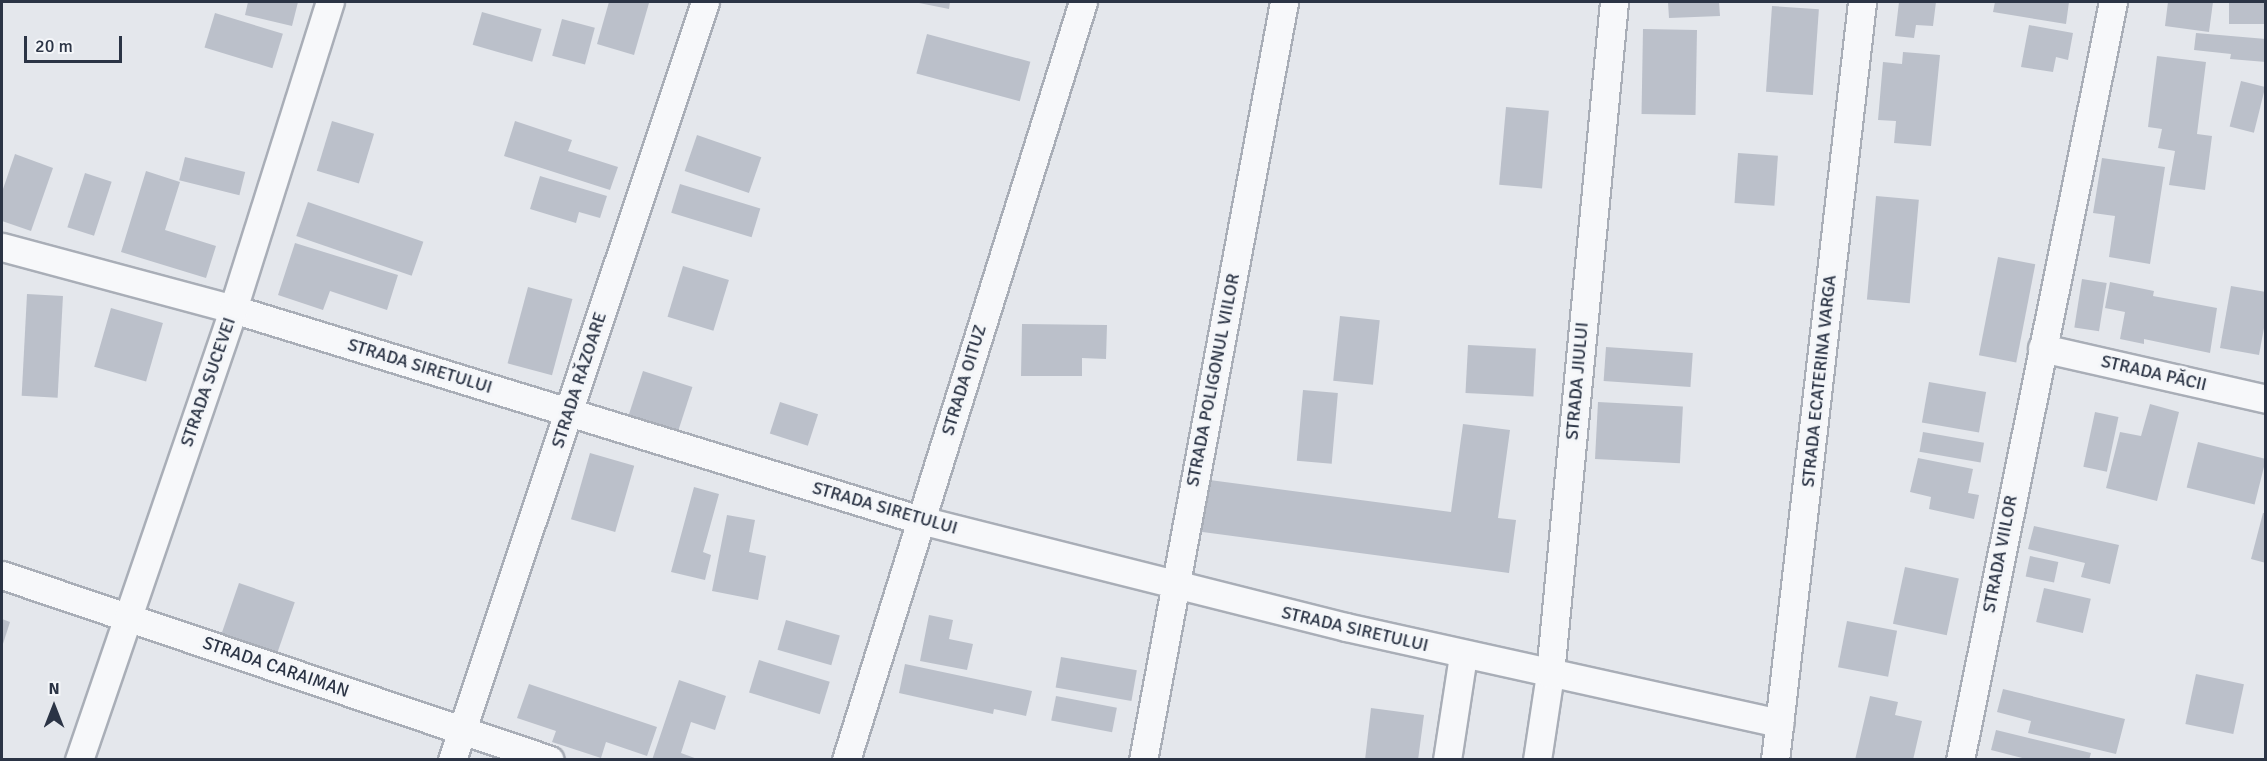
<!DOCTYPE html>
<html>
<head>
<meta charset="utf-8">
<style>
  body { margin:0 }
  #map { position:relative; width:2267px; height:761px; overflow:hidden; background:#e4e7ec; font-family:Signika,sans-serif }
  div>[style] { position:absolute }
  [style*='--x'] { left:calc(var(--x)*1px); top:calc(var(--y)*1px); width:calc(var(--w)*1px); rotate:calc(var(--a)*1deg) }
  .building>* { inset:0; background:#bbc0ca; transform-origin:0 0 }
  .roads { filter:drop-shadow(2px 0 #a9aeb7) drop-shadow(-2px 0 #a9aeb7) drop-shadow(0 2px #a9aeb7) drop-shadow(0 -2px #a9aeb7) }
  .minor>* { height:27px; margin:-13.5px; padding:0 13.5px; transform-origin:13.5px; border-radius:13.5px; background:#f7f8fa }
  span { translate:-50% -50%; white-space:nowrap; text-align:center; line-height:1.15; -webkit-text-stroke:6px #f4f6f9; paint-order:stroke }
  .street-label { font-size:18px; color:#2b3445 }
  .frame { position:absolute; inset:0; border:3px solid #2b3445; pointer-events:none }
  .north { position:absolute; left:24px; top:677px; width:60px; height:60px; -webkit-text-stroke:4px #f4f6f9; paint-order:stroke; rotate:0deg; font-size:16px; font-weight:700; line-height:24px; text-align:center; color:#2b3445 }
  .north::after { content:''; display:block; margin:auto; width:21px; height:27px; background:#2b3445; clip-path:polygon(50% 0,100% 100%,50% 72%,0 100%) }
  .scale { position:absolute; left:24px; top:36px; width:98px; height:27px; box-sizing:border-box; border:3px solid #2b3445; border-top:0; padding-left:8px; font-size:18px; line-height:21px; white-space:nowrap; color:#2b3445; -webkit-text-stroke:4px #f4f6f9; paint-order:stroke }
</style>
</head>
<body>
<div id="map">
  <div class="building">
    <i style="clip-path:polygon(248px 2px,298px 2px,292px 26px,245px 15px)"></i>
    <i style="clip-path:polygon(609px 2px,649px 3px,634px 55px,597px 44px)"></i>
    <i style="clip-path:polygon(914px 2px,950px 2px,949px 9px)"></i>
    <i style="clip-path:polygon(1668px 2px,1719px 2px,1720px 16px,1669px 18px)"></i>
    <i style="clip-path:polygon(1899px 2px,1936px 2px,1933px 26px,1916px 25px,1914px 38px,1895px 36px)"></i>
    <i style="clip-path:polygon(1995px 2px,2069px 2px,2066px 24px,1993px 12px)"></i>
    <i style="clip-path:polygon(2168px 2px,2213px 2px,2209px 32px,2165px 26px)"></i>
    <i style="left:2229px;top:2px;width:37px;height:22px"></i>
    <i style="left:1772px;top:6px;width:47px;height:86px;rotate:4deg"></i>
    <i style="left:482px;top:12px;width:62px;height:34px;rotate:16deg"></i>
    <i style="left:215px;top:13px;width:71px;height:36px;rotate:17deg"></i>
    <i style="left:562px;top:19px;width:34px;height:38px;rotate:15deg"></i>
    <i style="clip-path:polygon(2029px 25px,2073px 33px,2068px 60px,2056px 57px,2053px 72px,2021px 67px)"></i>
    <i style="left:1643px;top:29px;width:54px;height:85px;rotate:1deg"></i>
    <i style="clip-path:polygon(2196px 33px,2266px 39px,2266px 62px,2230px 59px,2231px 54px,2194px 50px)"></i>
    <i style="left:927px;top:34px;width:107px;height:41px;rotate:15deg"></i>
    <i style="clip-path:polygon(1903px 52px,1940px 55px,1931px 146px,1894px 143px,1896px 121px,1878px 120px,1883px 62px,1902px 64px)"></i>
    <i style="clip-path:polygon(2157px 56px,2206px 62px,2197px 134px,2212px 136px,2205px 190px,2169px 185px,2175px 151px,2158px 148px,2162px 129px,2148px 127px)"></i>
    <i style="left:2241px;top:81px;width:25px;height:47px;rotate:14deg"></i>
    <i style="left:1506px;top:107px;width:43px;height:78px;rotate:5deg"></i>
    <i style="left:332px;top:121px;width:44px;height:52px;rotate:17deg"></i>
    <i style="clip-path:polygon(515px 121px,572px 140px,568px 151px,618px 167px,610px 190px,504px 156px)"></i>
    <i style="left:697px;top:135px;width:68px;height:38px;rotate:19deg"></i>
    <i style="left:1738px;top:153px;width:40px;height:50px;rotate:4deg"></i>
    <i style="clip-path:polygon(15px 154px,53px 168px,31px 231px,2px 221px,2px 192px)"></i>
    <i style="left:185px;top:157px;width:62px;height:24px;rotate:14deg"></i>
    <i style="clip-path:polygon(2102px 158px,2165px 167px,2150px 264px,2109px 257px,2115px 216px,2093px 213px)"></i>
    <i style="clip-path:polygon(146px 171px,180px 182px,165px 230px,216px 246px,206px 278px,121px 252px)"></i>
    <i style="left:85px;top:173px;width:28px;height:57px;rotate:18deg"></i>
    <i style="clip-path:polygon(540px 176px,607px 196px,600px 218px,579px 212px,576px 223px,530px 209px)"></i>
    <i style="left:680px;top:184px;width:84px;height:30px;rotate:17deg"></i>
    <i style="left:1876px;top:196px;width:43px;height:104px;rotate:5deg"></i>
    <i style="left:308px;top:202px;width:122px;height:36px;rotate:19deg"></i>
    <i style="clip-path:polygon(295px 243px,398px 275px,387px 310px,330px 291px,323px 310px,278px 295px)"></i>
    <i style="left:1998px;top:257px;width:38px;height:100px;rotate:11deg"></i>
    <i style="left:683px;top:266px;width:48px;height:53px;rotate:17deg"></i>
    <i style="left:2082px;top:279px;width:25px;height:49px;rotate:9deg"></i>
    <i style="clip-path:polygon(2110px 282px,2154px 291px,2153px 296px,2217px 308px,2210px 353px,2144px 339px,2144px 344px,2120px 339px,2125px 312px,2105px 308px)"></i>
    <i style="clip-path:polygon(2231px 286px,2266px 292px,2266px 317px,2259px 355px,2220px 348px)"></i>
    <i style="left:528px;top:287px;width:46px;height:79px;rotate:15deg"></i>
    <i style="left:27px;top:294px;width:36px;height:102px;rotate:3deg"></i>
    <i style="left:111px;top:308px;width:54px;height:61px;rotate:16deg"></i>
    <i style="left:1340px;top:316px;width:40px;height:65px;rotate:6deg"></i>
    <i style="clip-path:polygon(1022px 324px,1107px 325px,1106px 359px,1082px 358px,1082px 376px,1021px 376px)"></i>
    <i style="left:1468px;top:345px;width:68px;height:48px;rotate:3deg"></i>
    <i style="left:1606px;top:347px;width:87px;height:34px;rotate:4deg"></i>
    <i style="left:643px;top:371px;width:52px;height:52px;rotate:18deg"></i>
    <i style="left:1929px;top:382px;width:58px;height:41px;rotate:10deg"></i>
    <i style="left:1303px;top:390px;width:35px;height:71px;rotate:5deg"></i>
    <i style="left:780px;top:402px;width:40px;height:33px;rotate:18deg"></i>
    <i style="left:1598px;top:402px;width:85px;height:57px;rotate:3deg"></i>
    <i style="clip-path:polygon(2150px 404px,2179px 412px,2157px 501px,2106px 488px,2120px 432px,2141px 436px)"></i>
    <i style="left:2095px;top:412px;width:24px;height:56px;rotate:12deg"></i>
    <i style="clip-path:polygon(1463px 424px,1510px 430px,1498px 518px,1516px 520px,1509px 573px,1195px 531px,1202px 479px,1451px 512px)"></i>
    <i style="left:1923px;top:432px;width:62px;height:20px;rotate:10deg"></i>
    <i style="left:2198px;top:442px;width:70px;height:47px;rotate:14deg"></i>
    <i style="left:590px;top:453px;width:46px;height:69px;rotate:16deg"></i>
    <i style="clip-path:polygon(1918px 458px,1973px 469px,1968px 493px,1979px 495px,1974px 519px,1929px 509px,1931px 497px,1910px 492px)"></i>
    <i style="clip-path:polygon(694px 487px,719px 494px,703px 552px,711px 555px,705px 580px,671px 572px)"></i>
    <i style="clip-path:polygon(2263px 513px,2266px 513px,2266px 563px,2251px 559px)"></i>
    <i style="clip-path:polygon(727px 515px,755px 520px,749px 552px,766px 556px,758px 600px,712px 591px)"></i>
    <i style="clip-path:polygon(2034px 526px,2119px 545px,2110px 584px,2081px 577px,2085px 563px,2028px 549px)"></i>
    <i style="left:2030px;top:556px;width:29px;height:21px;rotate:12deg"></i>
    <i style="left:1905px;top:567px;width:55px;height:58px;rotate:12deg"></i>
    <i style="left:239px;top:583px;width:59px;height:60px;rotate:19deg"></i>
    <i style="left:2044px;top:588px;width:48px;height:35px;rotate:13deg"></i>
    <i style="clip-path:polygon(929px 615px,953px 620px,949px 639px,973px 644px,967px 670px,920px 661px)"></i>
    <i style="clip-path:polygon(2px 619px,10px 622px,2px 647px)"></i>
    <i style="left:786px;top:620px;width:56px;height:31px;rotate:16deg"></i>
    <i style="left:1847px;top:621px;width:51px;height:47px;rotate:11deg"></i>
    <i style="left:1061px;top:657px;width:77px;height:31px;rotate:10deg"></i>
    <i style="left:759px;top:660px;width:74px;height:34px;rotate:17deg"></i>
    <i style="clip-path:polygon(905px 664px,1032px 691px,1026px 716px,994px 709px,993px 714px,899px 693px)"></i>
    <i style="left:2196px;top:674px;width:49px;height:51px;rotate:12deg"></i>
    <i style="clip-path:polygon(679px 680px,726px 696px,715px 730px,691px 722px,681px 753px,700px 760px,652px 760px)"></i>
    <i style="clip-path:polygon(529px 684px,657px 727px,647px 756px,606px 742px,601px 758px,552px 742px,556px 731px,517px 718px)"></i>
    <i style="clip-path:polygon(2003px 689px,2125px 719px,2116px 754px,2028px 733px,2031px 721px,1997px 712px)"></i>
    <i style="left:1056px;top:696px;width:62px;height:25px;rotate:11deg"></i>
    <i style="clip-path:polygon(1870px 696px,1898px 702px,1895px 715px,1922px 721px,1913px 760px,1855px 760px)"></i>
    <i style="clip-path:polygon(1371px 708px,1424px 715px,1418px 760px,1365px 760px)"></i>
    <i style="clip-path:polygon(1996px 730px,2091px 753px,2089px 760px,2030px 760px,1991px 750px)"></i>
  </div>
  <div class="roads">
    <div class="minor">
      <i style="--x:2;--y:247;--w:239;--a:15"></i>
      <i style="--x:233;--y:309;--w:719;--a:17.07"></i>
      <i style="--x:920;--y:520;--w:439;--a:14.1"></i>
      <i style="--x:1346;--y:627;--w:444;--a:12.5"></i>
      <i style="--x:2042;--y:348;--w:230;--a:12.8"></i>
      <i style="--x:2;--y:575;--w:578;--a:18.65"></i>
      <i style="--x:79;--y:760;--w:477;--a:-71.1"></i>
      <i style="--x:233;--y:309;--w:322;--a:-72.5"></i>
      <i style="--x:452;--y:760;--w:799;--a:-71.54"></i>
      <i style="--x:846;--y:760;--w:794;--a:-72.64"></i>
      <i style="--x:1143;--y:760;--w:771;--a:-79.46"></i>
      <i style="--x:1447;--y:760;--w:106;--a:-81.3"></i>
      <i style="--x:1537;--y:760;--w:87;--a:-81.4"></i>
      <i style="--x:1550;--y:674;--w:675;--a:-84.56"></i>
      <i style="--x:1775;--y:760;--w:763;--a:-83.45"></i>
      <i style="--x:1960;--y:760;--w:773;--a:-78.59"></i>
    </div>
  </div>
  <div class="street-label">
    <span style="left:420px;top:366px;rotate:17deg">STRADA SIRETULUI</span>
    <span style="left:2154px;top:373px;rotate:13deg">STRADA PĂCII</span>
    <span style="left:579px;top:380px;rotate:-72deg">STRADA RĂZOARE</span>
    <span style="left:964px;top:380px;rotate:-73deg">STRADA OITUZ</span>
    <span style="left:1213px;top:380px;rotate:-79deg">STRADA POLIGONUL VIILOR</span>
    <span style="left:1577px;top:381px;rotate:-85deg">STRADA JIULUI</span>
    <span style="left:1819px;top:381px;rotate:-84deg">STRADA ECATERINA VARGA</span>
    <span style="left:208px;top:382px;rotate:-71deg">STRADA SUCEVEI</span>
    <span style="left:885px;top:508px;rotate:16deg">STRADA SIRETULUI</span>
    <span style="left:2000px;top:554px;rotate:-79deg">STRADA VIILOR</span>
    <span style="left:1355px;top:629px;rotate:13deg">STRADA SIRETULUI</span>
    <span style="left:276px;top:667px;rotate:19deg">STRADA CARAIMAN</span>
  </div>
  <div class="frame"></div>
  <div class="north">N</div>
  <div class="scale">20 m</div>
</div>
</body>
</html>
